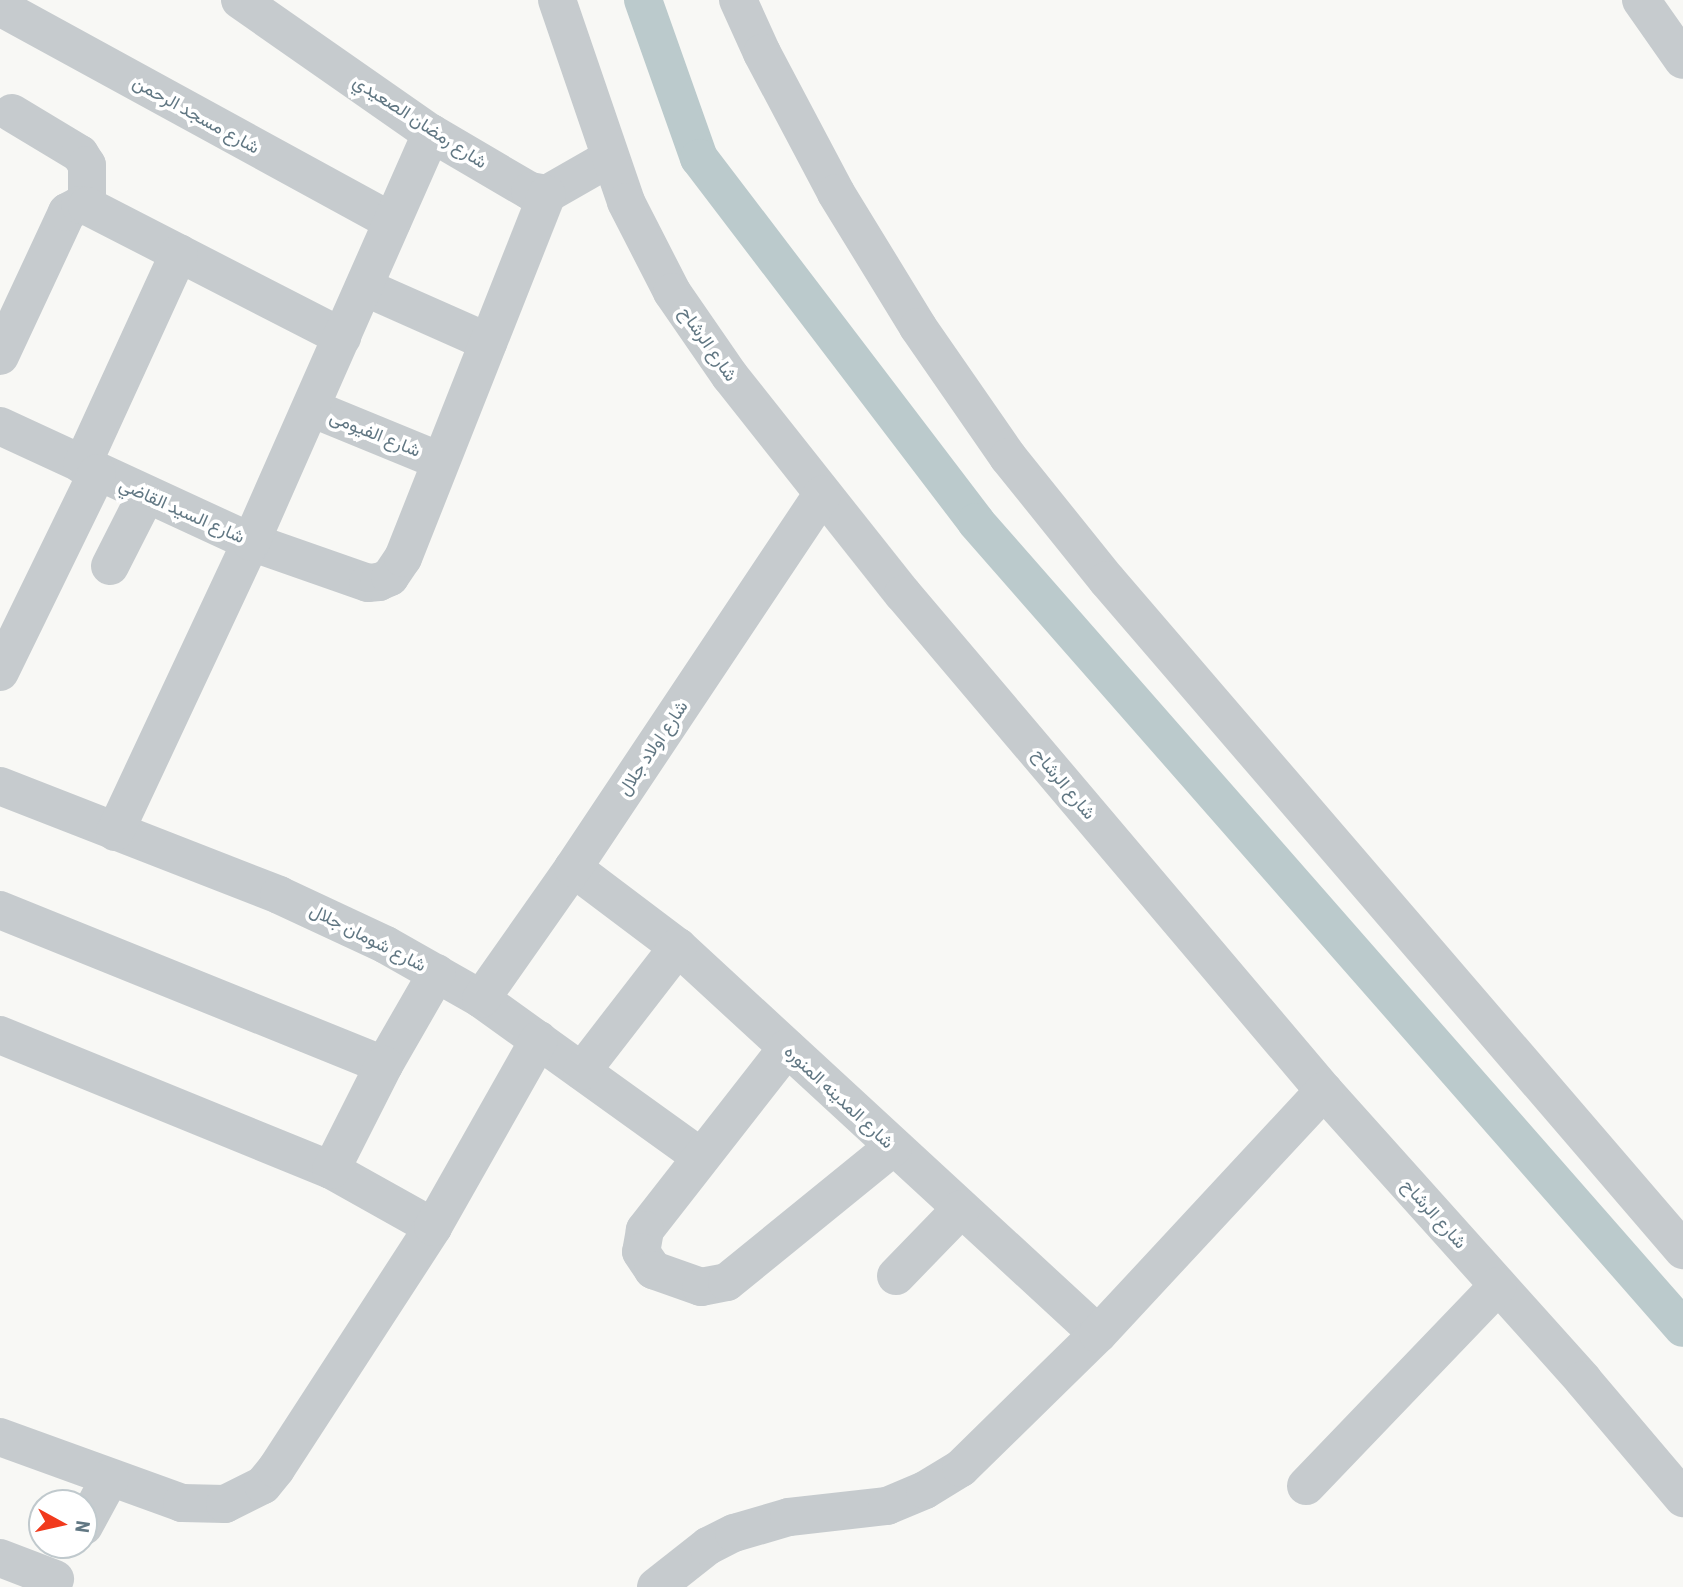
<!DOCTYPE html>
<html>
<head>
<meta charset="utf-8">
<style>
  body { margin:0 }
  #map { position:relative; width:1683px; height:1587px; overflow:hidden; background:#f8f8f5; font-family:"Roboto Condensed",Vazirmatn,sans-serif }
  div>[style] { position:absolute }
  [style*='--x'] { left:calc(var(--x)*1px); top:calc(var(--y)*1px); width:calc(var(--w)*1px); rotate:calc(var(--a)*1deg) }
  .canal>* { height:38px; margin:-19px; padding:0 19px; transform-origin:19px; border-radius:19px; background:#bbcacc }
  .minor>* { height:38px; margin:-19px; padding:0 19px; transform-origin:19px; border-radius:19px; background:#c6cbce }
  span { translate:-50% -50%; white-space:nowrap; text-align:center; line-height:1.15; -webkit-text-stroke:7px #fff; paint-order:stroke }
  .street-label { font-size:18px; color:#617783 }
  .north { position:absolute; left:28px; top:1489px; width:70px; height:70px; box-sizing:border-box; background:#fff; border:2px solid #c0c9cd; border-radius:50%; rotate:98deg; font-size:19px; font-weight:700; line-height:28px; text-align:center; color:#617783 }
  .north::after { content:''; display:block; margin:auto; width:24px; height:32px; background:#f13a1d; clip-path:polygon(50% 0,100% 100%,50% 72%,0 100%) }
</style>
</head>
<body>
<div id="map">
  <div class="canal">
    <i style="--x:643;--y:0;--w:168;--a:70.5"></i>
    <i style="--x:699;--y:158;--w:457;--a:52.7"></i>
    <i style="--x:976;--y:522;--w:1072;--a:48.74"></i>
  </div>
  <div class="minor">
    <i style="--x:240;--y:0;--w:233;--a:34.9"></i>
    <i style="--x:431;--y:133;--w:115;--a:30.4"></i>
    <i style="--x:530;--y:191;--w:17;--a:10"></i>
    <i style="--x:547;--y:194;--w:70;--a:-29.8"></i>
    <i style="--x:557;--y:0;--w:213;--a:71.1"></i>
    <i style="--x:626;--y:202;--w:101;--a:62.9"></i>
    <i style="--x:672;--y:292;--w:102;--a:55.4"></i>
    <i style="--x:730;--y:376;--w:278;--a:51.6"></i>
    <i style="--x:903;--y:594;--w:651;--a:49.73"></i>
    <i style="--x:1324;--y:1091;--w:388;--a:48.1"></i>
    <i style="--x:1583;--y:1380;--w:155;--a:49.7"></i>
    <i style="--x:738;--y:0;--w:58;--a:65.6"></i>
    <i style="--x:762;--y:53;--w:158;--a:62.1"></i>
    <i style="--x:836;--y:193;--w:157;--a:58.5"></i>
    <i style="--x:918;--y:327;--w:158;--a:55.3"></i>
    <i style="--x:1008;--y:457;--w:158;--a:51.2"></i>
    <i style="--x:1107;--y:580;--w:884;--a:49.31"></i>
    <i style="--x:1641;--y:0;--w:73;--a:55"></i>
    <i style="--x:0;--y:7;--w:447;--a:28.7"></i>
    <i style="--x:12;--y:113;--w:79;--a:31.1"></i>
    <i style="--x:80;--y:154;--w:13;--a:58"></i>
    <i style="--x:87;--y:165;--w:41;--a:90"></i>
    <i style="--x:364;--y:287;--w:136;--a:23.9"></i>
    <i style="--x:0;--y:356;--w:159;--a:-65"></i>
    <i style="--x:67;--y:212;--w:15;--a:-28"></i>
    <i style="--x:80;--y:205;--w:7;--a:8"></i>
    <i style="--x:87;--y:206;--w:287;--a:27.2"></i>
    <i style="--x:311;--y:408;--w:139;--a:22.3"></i>
    <i style="--x:0;--y:426;--w:277;--a:24.8"></i>
    <i style="--x:251;--y:542;--w:124;--a:19.3"></i>
    <i style="--x:368;--y:583;--w:11;--a:-5"></i>
    <i style="--x:379;--y:582;--w:12;--a:-24"></i>
    <i style="--x:390;--y:577;--w:23;--a:-56"></i>
    <i style="--x:403;--y:558;--w:391;--a:-68.4"></i>
    <i style="--x:82;--y:465;--w:233;--a:-65.4"></i>
    <i style="--x:110;--y:566;--w:80;--a:-63.1"></i>
    <i style="--x:0;--y:672;--w:221;--a:-64"></i>
    <i style="--x:0;--y:786;--w:300;--a:21.3"></i>
    <i style="--x:279;--y:895;--w:118;--a:25"></i>
    <i style="--x:386;--y:945;--w:109;--a:29.6"></i>
    <i style="--x:481;--y:999;--w:271;--a:35.7"></i>
    <i style="--x:115;--y:832;--w:320;--a:-64.9"></i>
    <i style="--x:251;--y:542;--w:447;--a:-66.2"></i>
    <i style="--x:573;--y:868;--w:131;--a:37"></i>
    <i style="--x:678;--y:947;--w:571;--a:42.66"></i>
    <i style="--x:0;--y:910;--w:414;--a:22"></i>
    <i style="--x:384;--y:1065;--w:106;--a:-60.1"></i>
    <i style="--x:481;--y:999;--w:160;--a:-54.9"></i>
    <i style="--x:573;--y:868;--w:449;--a:-56.3"></i>
    <i style="--x:0;--y:1035;--w:357;--a:22.2"></i>
    <i style="--x:331;--y:1170;--w:117;--a:29.2"></i>
    <i style="--x:787;--y:1048;--w:231;--a:128"></i>
    <i style="--x:645;--y:1230;--w:22;--a:100"></i>
    <i style="--x:641;--y:1252;--w:22;--a:56"></i>
    <i style="--x:653;--y:1270;--w:51;--a:19.5"></i>
    <i style="--x:701;--y:1287;--w:26;--a:-11"></i>
    <i style="--x:727;--y:1282;--w:214;--a:-39.1"></i>
    <i style="--x:582;--y:1071;--w:157;--a:-52.3"></i>
    <i style="--x:331;--y:1170;--w:118;--a:-63.2"></i>
    <i style="--x:896;--y:1276;--w:93;--a:-45.9"></i>
    <i style="--x:0;--y:1437;--w:194;--a:19.9"></i>
    <i style="--x:182;--y:1503;--w:43;--a:1.3"></i>
    <i style="--x:225;--y:1504;--w:42;--a:-26.6"></i>
    <i style="--x:263;--y:1485;--w:21;--a:-51"></i>
    <i style="--x:276;--y:1469;--w:288;--a:-57"></i>
    <i style="--x:433;--y:1227;--w:215;--a:-60.5"></i>
    <i style="--x:1306;--y:1486;--w:277;--a:-46.2"></i>
    <i style="--x:84;--y:1526;--w:55;--a:-61.6"></i>
    <i style="--x:0;--y:1558;--w:59;--a:20.9"></i>
    <i style="--x:656;--y:1587;--w:66;--a:-38.3"></i>
    <i style="--x:708;--y:1546;--w:29;--a:-27"></i>
    <i style="--x:734;--y:1533;--w:57;--a:-16.2"></i>
    <i style="--x:789;--y:1517;--w:99;--a:-6.4"></i>
    <i style="--x:887;--y:1506;--w:41;--a:-22.8"></i>
    <i style="--x:925;--y:1490;--w:42;--a:-31.4"></i>
    <i style="--x:961;--y:1468;--w:192;--a:-44.4"></i>
    <i style="--x:1098;--y:1334;--w:332;--a:-47.1"></i>
  </div>
  <div class="street-label">
    <span style="left:196px;top:115px;rotate:29deg">شارع مسجد الرحمن</span>
    <span style="left:420px;top:122px;rotate:33deg">شارع رمضان الصعيدي</span>
    <span style="left:708px;top:344px;rotate:55deg">شارع الرشاح</span>
    <span style="left:375px;top:434px;rotate:22deg">شارع الفيومى</span>
    <span style="left:182px;top:511px;rotate:24deg">شارع السيد القاضي</span>
    <span style="left:653px;top:748px;rotate:-56deg">شارع اولاد جلال</span>
    <span style="left:1064px;top:784px;rotate:50deg">شارع الرشاح</span>
    <span style="left:368px;top:938px;rotate:27deg">شارع شومان جلال</span>
    <span style="left:839px;top:1097px;rotate:43deg">شارع المدينه المنوره</span>
    <span style="left:1434px;top:1214px;rotate:48deg">شارع الرشاح</span>
  </div>
  <div class="north">N</div>
</div>
</body>
</html>
